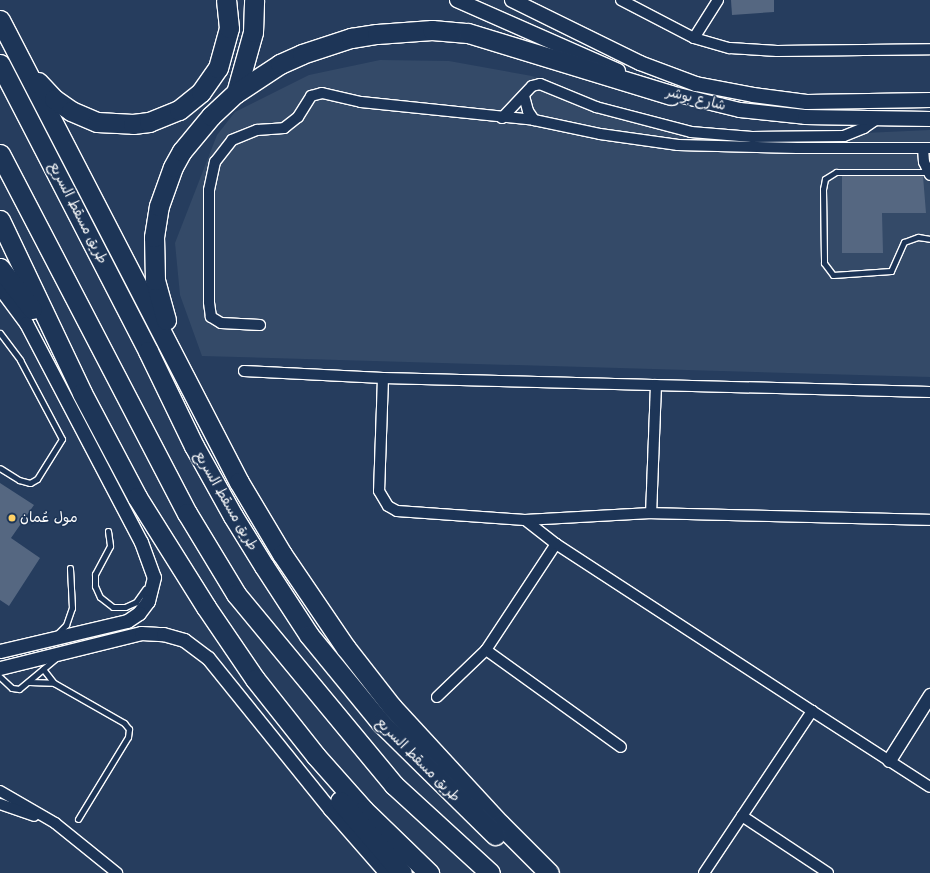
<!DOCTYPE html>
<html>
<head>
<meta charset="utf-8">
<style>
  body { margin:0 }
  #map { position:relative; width:930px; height:873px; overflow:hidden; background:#263d5e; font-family:Mynerve,"Playpen Sans Arabic",sans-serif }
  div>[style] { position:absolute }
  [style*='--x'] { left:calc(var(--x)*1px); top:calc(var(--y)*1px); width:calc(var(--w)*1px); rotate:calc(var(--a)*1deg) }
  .built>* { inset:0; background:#344a68 }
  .building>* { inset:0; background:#556781 }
  .roads { filter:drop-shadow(1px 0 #fff) drop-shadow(-1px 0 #fff) drop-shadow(0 1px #fff) drop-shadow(0 -1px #fff) }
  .service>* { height:5px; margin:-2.5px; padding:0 2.5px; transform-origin:2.5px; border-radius:2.5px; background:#1d3557 }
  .minor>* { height:10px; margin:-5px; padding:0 5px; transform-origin:5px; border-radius:5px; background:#1d3557 }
  .tertiary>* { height:13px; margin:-6.5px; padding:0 6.5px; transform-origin:6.5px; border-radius:6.5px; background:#1d3557 }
  .secondary>* { height:14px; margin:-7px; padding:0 7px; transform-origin:7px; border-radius:7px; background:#1d3557 }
  .motorway>* { height:19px; margin:-9.5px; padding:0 9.5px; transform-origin:9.5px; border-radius:9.5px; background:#1d3557 }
  .dots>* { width:11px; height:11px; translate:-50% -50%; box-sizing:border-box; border:2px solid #1d3557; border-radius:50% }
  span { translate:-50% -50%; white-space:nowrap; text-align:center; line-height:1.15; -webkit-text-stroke:3px #1d3557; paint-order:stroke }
  .street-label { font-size:14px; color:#fff }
  .poi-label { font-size:14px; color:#fff }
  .left { translate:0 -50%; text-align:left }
</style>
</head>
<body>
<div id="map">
  <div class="built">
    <i style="clip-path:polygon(380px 60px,449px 61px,532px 76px,664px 124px,798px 136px,930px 130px,930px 377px,202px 356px,180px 295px,175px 243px,217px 135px,235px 112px,309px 75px)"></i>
  </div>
  <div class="building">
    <i style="clip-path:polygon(731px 0,774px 0,774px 12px,732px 15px)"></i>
    <i style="clip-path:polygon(842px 176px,923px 176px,926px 213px,882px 213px,883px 253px,842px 253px)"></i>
    <i style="clip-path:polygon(0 483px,34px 505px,11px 538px,40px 558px,9px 606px,0 600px)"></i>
  </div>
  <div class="roads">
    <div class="service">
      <i style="--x:928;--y:172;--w:92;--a:180"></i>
      <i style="--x:836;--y:172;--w:13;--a:148"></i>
      <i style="--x:825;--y:179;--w:10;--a:101"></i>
      <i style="--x:823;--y:189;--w:74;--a:89.2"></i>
      <i style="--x:824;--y:263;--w:15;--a:53"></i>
      <i style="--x:833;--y:275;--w:58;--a:-3.9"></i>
      <i style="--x:891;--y:271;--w:32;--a:-66"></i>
      <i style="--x:904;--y:242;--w:15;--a:-20"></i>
      <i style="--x:918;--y:237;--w:12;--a:9"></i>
      <i style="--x:0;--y:333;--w:34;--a:53"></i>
      <i style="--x:20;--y:360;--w:89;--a:62"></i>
      <i style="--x:62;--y:439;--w:47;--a:122"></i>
      <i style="--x:37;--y:479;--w:8;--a:150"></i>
      <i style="--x:30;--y:483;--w:11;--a:-165"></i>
      <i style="--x:19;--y:480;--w:22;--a:-148"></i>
      <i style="--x:108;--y:531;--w:15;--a:82"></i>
      <i style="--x:110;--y:546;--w:32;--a:118"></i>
      <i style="--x:95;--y:574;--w:12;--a:90"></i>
      <i style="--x:95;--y:586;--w:12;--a:66"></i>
      <i style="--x:100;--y:597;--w:16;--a:38"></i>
      <i style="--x:113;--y:607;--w:12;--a:0"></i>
      <i style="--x:125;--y:607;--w:12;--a:-24"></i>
      <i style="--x:136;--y:602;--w:16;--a:-55"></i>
      <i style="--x:57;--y:634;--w:13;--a:-45"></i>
      <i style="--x:66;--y:625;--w:18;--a:-71"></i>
      <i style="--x:72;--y:608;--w:40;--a:-92.9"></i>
      <i style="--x:43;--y:669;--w:18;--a:52"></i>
      <i style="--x:54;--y:683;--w:81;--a:29.7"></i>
      <i style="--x:124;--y:723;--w:8;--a:50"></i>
      <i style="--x:129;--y:729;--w:8;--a:97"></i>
      <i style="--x:128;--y:737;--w:96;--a:121.4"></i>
      <i style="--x:0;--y:677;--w:16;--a:43"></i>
      <i style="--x:12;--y:688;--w:7;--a:8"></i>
      <i style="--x:19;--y:689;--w:47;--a:-39.8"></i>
      <i style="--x:29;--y:682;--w:24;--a:2"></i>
    </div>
    <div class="minor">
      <i style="--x:621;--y:0;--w:82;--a:27.5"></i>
      <i style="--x:694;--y:38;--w:37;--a:16"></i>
      <i style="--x:730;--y:48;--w:47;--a:3.7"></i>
      <i style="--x:777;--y:51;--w:153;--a:-0.7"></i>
      <i style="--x:694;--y:38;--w:45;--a:-57.7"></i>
      <i style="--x:524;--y:96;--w:16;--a:75"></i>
      <i style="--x:528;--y:111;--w:11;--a:56"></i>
      <i style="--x:502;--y:118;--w:44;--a:-46.8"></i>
      <i style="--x:532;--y:86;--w:8;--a:-14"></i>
      <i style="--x:540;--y:84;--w:61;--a:22.3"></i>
      <i style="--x:596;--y:107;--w:98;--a:14.7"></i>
      <i style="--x:691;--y:132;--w:61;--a:4.7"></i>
      <i style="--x:752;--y:137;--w:92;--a:-0.6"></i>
      <i style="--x:844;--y:136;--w:22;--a:-22"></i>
      <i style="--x:864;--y:128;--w:16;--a:-35"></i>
      <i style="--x:923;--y:148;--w:14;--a:86"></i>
      <i style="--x:924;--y:162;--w:14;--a:65"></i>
      <i style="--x:260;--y:325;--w:39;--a:-177"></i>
      <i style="--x:221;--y:323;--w:12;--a:-149"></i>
      <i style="--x:211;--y:317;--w:15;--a:-98"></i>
      <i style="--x:209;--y:302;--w:112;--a:-90"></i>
      <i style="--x:209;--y:190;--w:29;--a:-78"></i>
      <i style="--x:215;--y:162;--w:28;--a:-52"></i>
      <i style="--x:232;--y:140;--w:27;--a:-22"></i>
      <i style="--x:257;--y:130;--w:27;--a:-4"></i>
      <i style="--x:284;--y:128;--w:18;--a:-38"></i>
      <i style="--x:298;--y:117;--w:25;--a:-58"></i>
      <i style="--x:311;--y:96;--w:11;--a:-15"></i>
      <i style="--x:322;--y:93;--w:40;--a:13"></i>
      <i style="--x:361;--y:102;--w:174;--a:5.9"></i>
      <i style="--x:534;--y:120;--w:67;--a:12"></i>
      <i style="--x:600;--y:134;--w:79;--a:8"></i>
      <i style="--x:678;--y:145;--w:119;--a:1.4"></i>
      <i style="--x:797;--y:148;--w:133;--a:0"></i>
      <i style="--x:244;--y:371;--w:139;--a:2.9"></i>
      <i style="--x:383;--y:378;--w:547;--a:1.47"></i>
      <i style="--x:383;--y:378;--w:113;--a:92"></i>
      <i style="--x:379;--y:491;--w:17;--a:59"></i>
      <i style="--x:388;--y:506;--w:10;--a:29"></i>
      <i style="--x:397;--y:511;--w:128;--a:4"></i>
      <i style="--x:525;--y:520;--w:126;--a:-3.2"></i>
      <i style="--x:656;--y:385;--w:128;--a:92.2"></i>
      <i style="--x:651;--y:513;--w:279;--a:1.4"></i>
      <i style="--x:556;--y:544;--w:306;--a:33.1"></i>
      <i style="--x:486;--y:650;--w:166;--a:35.7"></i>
      <i style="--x:437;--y:697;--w:68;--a:-43.8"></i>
      <i style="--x:486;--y:650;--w:127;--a:-56.6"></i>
      <i style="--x:556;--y:544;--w:39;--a:-142"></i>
      <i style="--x:0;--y:791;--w:64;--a:30.2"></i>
      <i style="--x:55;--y:823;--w:80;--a:38.9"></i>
      <i style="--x:0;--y:804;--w:36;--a:19"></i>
      <i style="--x:742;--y:816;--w:103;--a:33.5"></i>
      <i style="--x:704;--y:873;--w:195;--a:-56.3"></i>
      <i style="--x:812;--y:711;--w:140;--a:32.8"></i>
    </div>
    <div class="tertiary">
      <i style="--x:0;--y:288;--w:44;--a:53.4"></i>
      <i style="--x:26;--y:323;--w:247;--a:62.3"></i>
      <i style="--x:141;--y:542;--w:37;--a:70"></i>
      <i style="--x:154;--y:577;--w:25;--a:104"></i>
      <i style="--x:148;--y:601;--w:15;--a:127"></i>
      <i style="--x:139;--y:613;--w:14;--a:146"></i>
      <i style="--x:127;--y:621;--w:130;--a:166.7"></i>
      <i style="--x:0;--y:668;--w:145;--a:-13.9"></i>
      <i style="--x:141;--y:633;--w:22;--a:3"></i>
      <i style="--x:163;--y:634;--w:22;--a:16"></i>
      <i style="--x:184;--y:640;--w:30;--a:37"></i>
      <i style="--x:208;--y:658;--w:194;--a:51.1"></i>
      <i style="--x:330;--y:809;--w:85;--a:48.8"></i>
      <i style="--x:889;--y:760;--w:77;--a:-57.8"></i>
    </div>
    <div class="secondary">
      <i style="--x:457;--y:0;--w:176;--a:23.8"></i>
      <i style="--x:512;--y:0;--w:143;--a:26.2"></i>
      <i style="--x:640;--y:63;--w:60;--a:20.6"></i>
      <i style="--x:696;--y:84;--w:58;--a:10.9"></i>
      <i style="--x:753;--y:95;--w:54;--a:7.4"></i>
      <i style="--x:807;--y:102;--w:123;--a:-0.9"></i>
      <i style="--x:662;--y:91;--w:80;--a:13.7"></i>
      <i style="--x:740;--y:110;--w:65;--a:6.1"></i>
      <i style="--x:805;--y:117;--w:125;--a:0.9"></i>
    </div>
    <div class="motorway">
      <i style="--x:0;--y:20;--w:520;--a:62.65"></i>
      <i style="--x:239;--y:482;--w:84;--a:59.2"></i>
      <i style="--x:282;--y:554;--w:114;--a:55.8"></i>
      <i style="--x:346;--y:648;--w:75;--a:52.1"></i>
      <i style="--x:392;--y:707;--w:159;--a:47.3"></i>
      <i style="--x:500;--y:824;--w:69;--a:45"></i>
      <i style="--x:0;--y:64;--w:323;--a:62.7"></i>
      <i style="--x:148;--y:351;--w:106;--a:64.2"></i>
      <i style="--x:194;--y:446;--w:80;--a:60.9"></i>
      <i style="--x:233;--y:516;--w:59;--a:58.2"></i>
      <i style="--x:264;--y:566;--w:82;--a:56.9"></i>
      <i style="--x:309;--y:635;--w:114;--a:50.7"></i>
      <i style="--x:381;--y:723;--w:160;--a:44.5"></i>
      <i style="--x:38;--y:82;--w:23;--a:47"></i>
      <i style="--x:54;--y:99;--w:21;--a:35"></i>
      <i style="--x:71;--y:111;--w:28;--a:23"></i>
      <i style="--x:97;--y:122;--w:36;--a:3"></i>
      <i style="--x:133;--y:124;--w:16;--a:-7"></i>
      <i style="--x:149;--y:122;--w:32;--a:-22"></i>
      <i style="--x:179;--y:110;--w:28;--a:-39"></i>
      <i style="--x:201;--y:92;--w:29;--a:-55"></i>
      <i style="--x:218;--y:68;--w:41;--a:-74.6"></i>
      <i style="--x:229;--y:28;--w:28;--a:-96"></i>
      <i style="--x:236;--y:93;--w:63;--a:-74.4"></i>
      <i style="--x:253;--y:32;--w:32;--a:-88"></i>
      <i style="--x:0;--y:154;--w:405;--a:62.5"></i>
      <i style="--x:187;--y:513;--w:95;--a:58.8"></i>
      <i style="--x:236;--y:594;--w:248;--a:50.4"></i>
      <i style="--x:394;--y:785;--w:130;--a:42.5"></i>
      <i style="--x:0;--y:220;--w:191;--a:64.6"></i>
      <i style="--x:82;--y:393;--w:118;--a:62.1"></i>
      <i style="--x:137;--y:497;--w:130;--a:57.9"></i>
      <i style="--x:206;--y:607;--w:87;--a:55.8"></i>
      <i style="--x:255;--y:679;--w:98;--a:51.6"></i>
      <i style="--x:316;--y:756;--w:72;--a:48.4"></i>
      <i style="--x:364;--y:810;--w:91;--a:44.1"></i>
      <i style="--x:0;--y:268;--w:52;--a:52"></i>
      <i style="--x:166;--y:320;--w:41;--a:-105.4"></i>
      <i style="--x:155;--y:280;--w:43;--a:-91.3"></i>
      <i style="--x:154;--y:237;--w:31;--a:-81"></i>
      <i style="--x:159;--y:206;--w:41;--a:-70.3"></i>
      <i style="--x:173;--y:167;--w:18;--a:-61"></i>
      <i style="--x:182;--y:151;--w:45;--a:-50.4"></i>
      <i style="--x:211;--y:116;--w:34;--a:-43"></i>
      <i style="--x:236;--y:93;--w:53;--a:-33.4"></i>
      <i style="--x:280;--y:64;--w:24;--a:-24"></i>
      <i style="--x:302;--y:54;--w:52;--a:-18.1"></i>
      <i style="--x:351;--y:38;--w:26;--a:-9"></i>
      <i style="--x:377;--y:34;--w:55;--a:-4.2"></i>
      <i style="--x:432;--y:30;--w:36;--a:5"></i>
      <i style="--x:468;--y:33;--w:212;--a:17"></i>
      <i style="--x:340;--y:801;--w:95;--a:49.3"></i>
    </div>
  </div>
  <div class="dots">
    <i style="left:12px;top:518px;background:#ffd166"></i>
  </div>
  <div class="street-label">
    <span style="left:696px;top:99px;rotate:14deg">شارع بوشر</span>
    <span style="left:78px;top:213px;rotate:63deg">طريق مسقط السريع</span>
    <span style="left:226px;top:501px;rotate:60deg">طريق مسقط السريع</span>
    <span style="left:418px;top:760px;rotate:45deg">طريق مسقط السريع</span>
  </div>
  <div class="poi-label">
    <span class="left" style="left:20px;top:518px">مول عُمان</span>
  </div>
</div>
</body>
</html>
